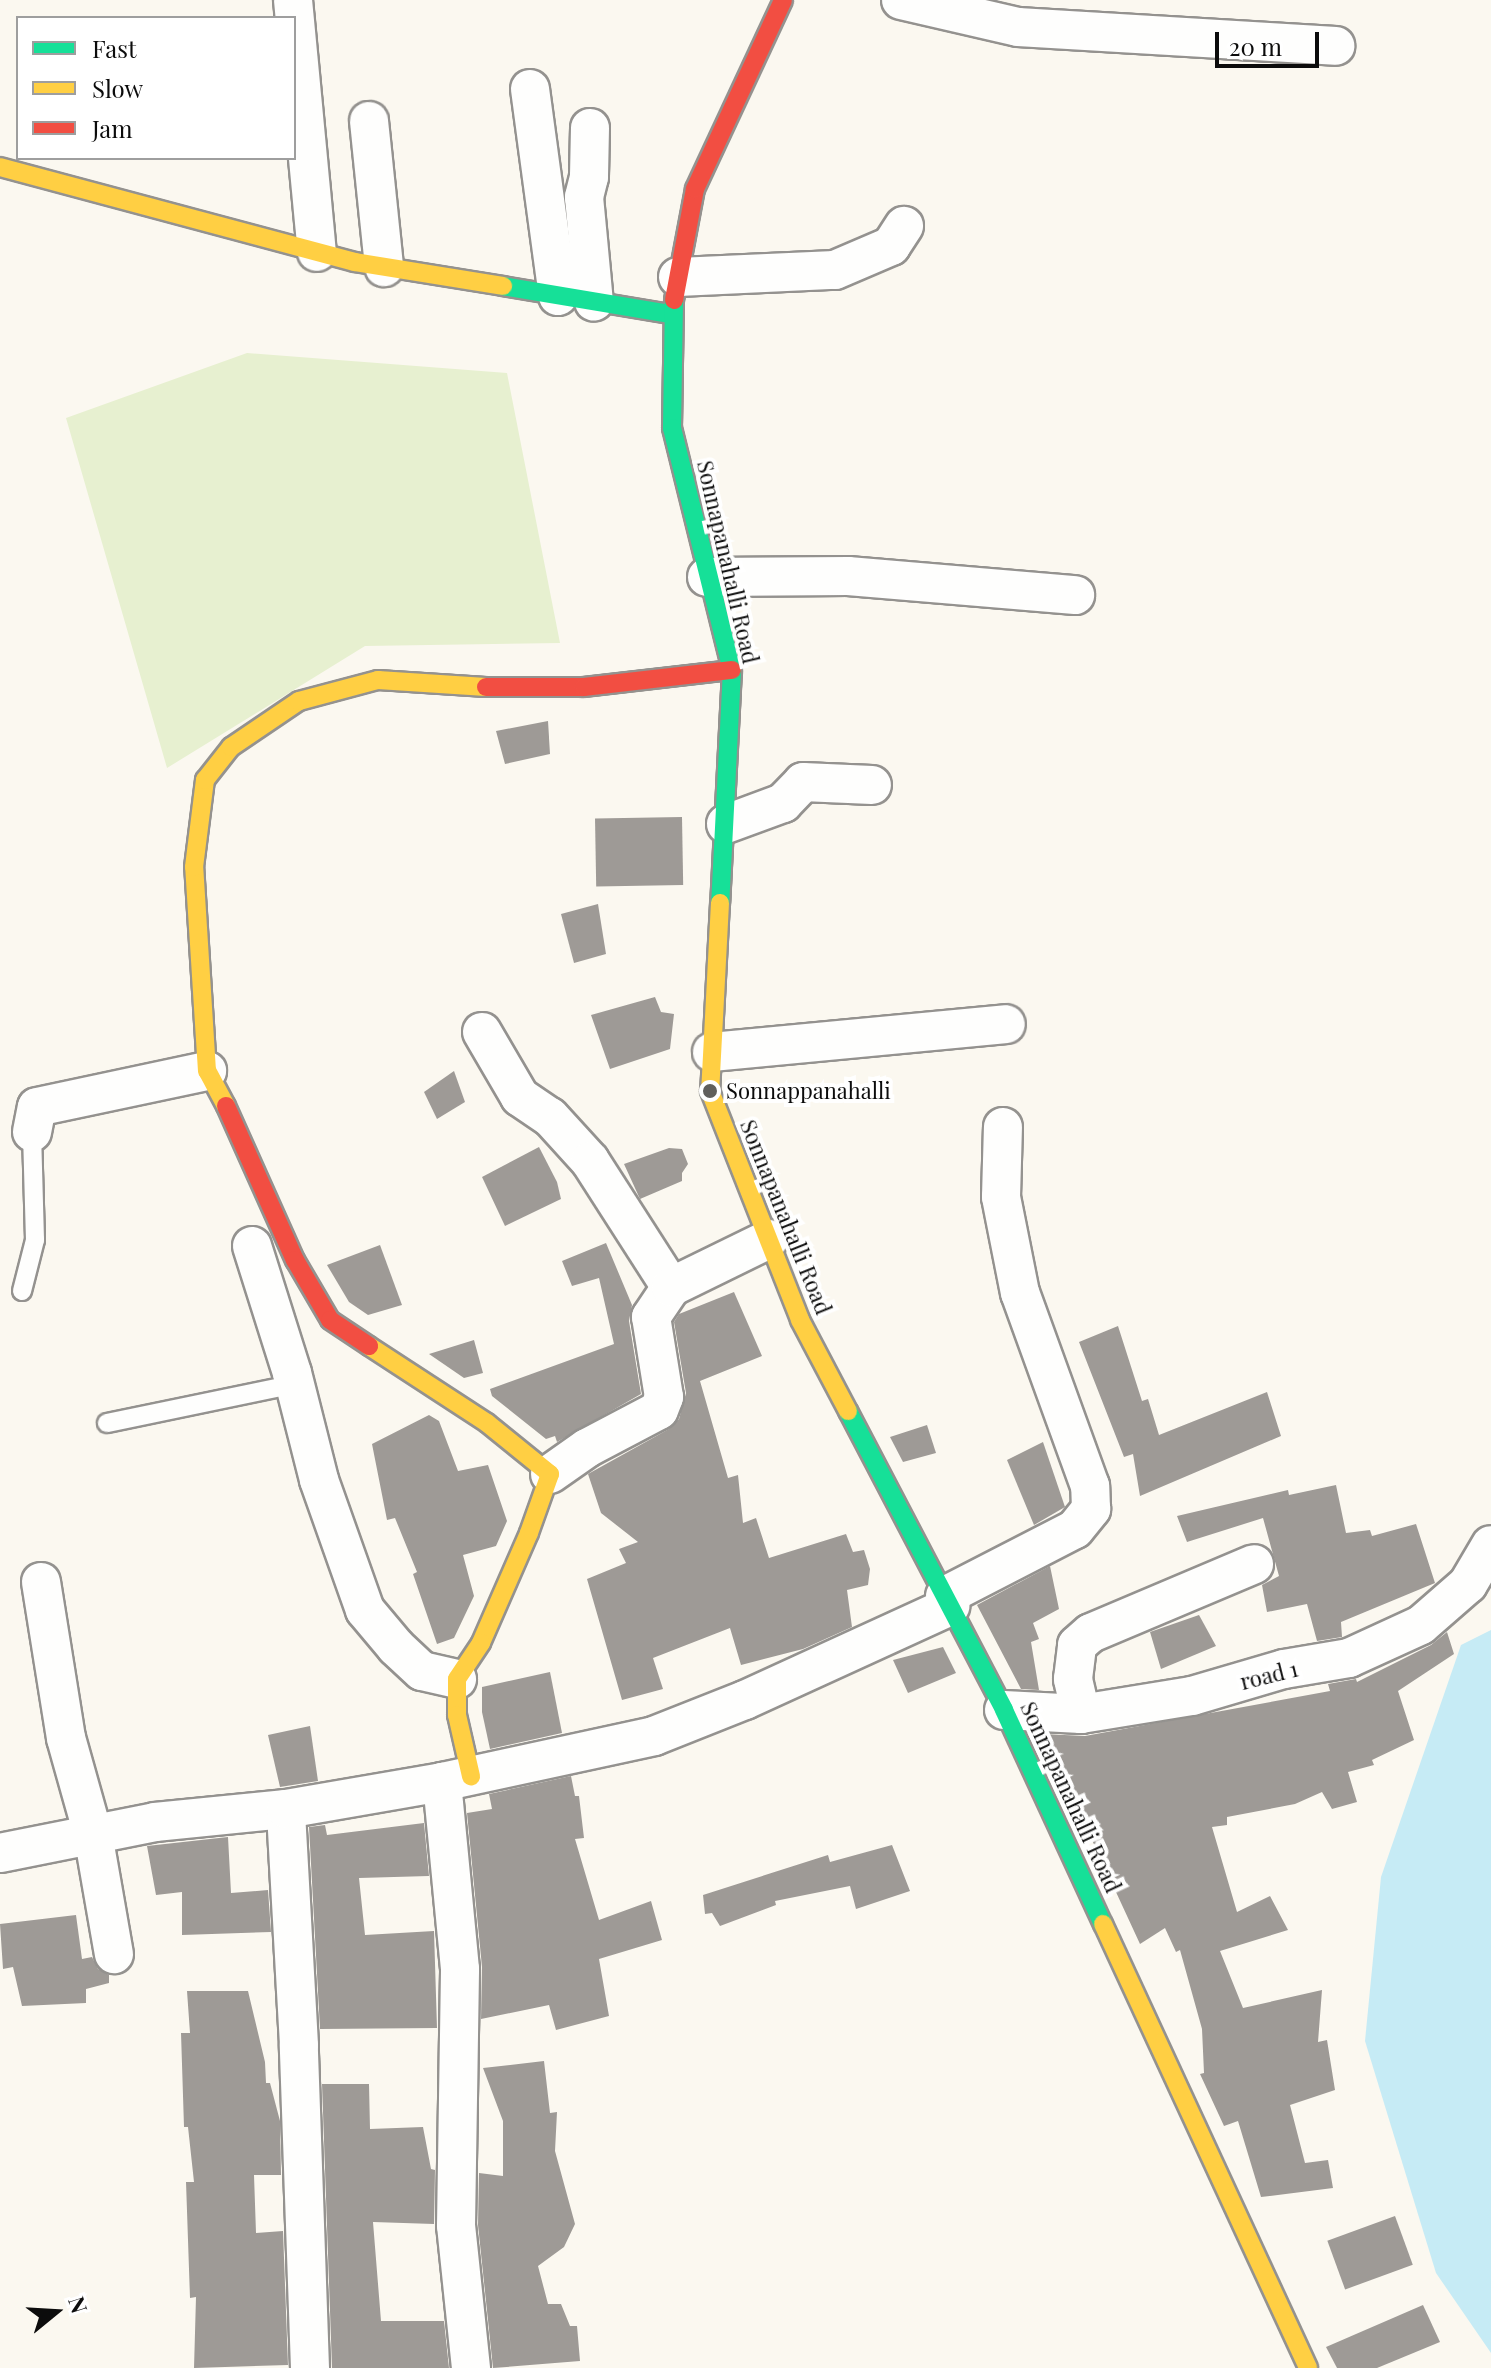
<!DOCTYPE html>
<html>
<head>
<meta charset="utf-8">
<style>
  body { margin:0 }
  #map { position:relative; width:1491px; height:2368px; overflow:hidden; background:#fbf8f0; font-family:"Playfair Display",serif }
  div>[style] { position:absolute }
  [style*='--x'] { left:calc(var(--x)*1px); top:calc(var(--y)*1px); width:calc(var(--w)*1px); rotate:calc(var(--a)*1deg) }
  .green>* { inset:0; background:#e7f0d0 }
  .water>* { inset:0; background:#c6ebf5 }
  .building>* { inset:0; background:#9e9a96; transform-origin:0 0 }
  .roads { filter:drop-shadow(2px 0 #94928f) drop-shadow(-2px 0 #94928f) drop-shadow(0 2px #94928f) drop-shadow(0 -2px #94928f) }
  .lane>* { height:18px; margin:-9px; padding:0 9px; transform-origin:9px; border-radius:9px; background:#fefefd }
  .street>* { height:38px; margin:-19px; padding:0 19px; transform-origin:19px; border-radius:19px; background:#fefefd }
  .fast>* { height:18px; margin:-9px; padding:0 9px; transform-origin:9px; border-radius:9px; background:#16e098 }
  .slow>* { height:18px; margin:-9px; padding:0 9px; transform-origin:9px; border-radius:9px; background:#ffcf43 }
  .jam>* { height:18px; margin:-9px; padding:0 9px; transform-origin:9px; border-radius:9px; background:#f24e42 }
  .dots>* { width:22px; height:22px; translate:-50% -50%; box-sizing:border-box; border:4px solid #fff; border-radius:50% }
  span { translate:-50% -50%; white-space:nowrap; text-align:center; line-height:1.15; -webkit-text-stroke:8px #fff; paint-order:stroke }
  .street-label { font-size:22px; color:#0c0c0c }
  .poi-label { font-size:22px; color:#0c0c0c }
  .left { translate:0 -50%; text-align:left }
  .legend { position:absolute; left:16px; top:16px; width:280px; height:144px; box-sizing:border-box; background:#fff; border:2px solid #9e9e9e; margin:0; padding:10px 14px; list-style:none; font-size:24px; color:#0c0c0c }
  .legend li { display:flex; align-items:center; gap:16px; height:40px }
  .legend b { width:40px; border:2px solid #9e9e9e }
  .north { position:absolute; left:16px; top:2272px; width:80px; height:80px; -webkit-text-stroke:6px #fff; paint-order:stroke; rotate:72deg; font-size:22px; font-weight:700; line-height:32px; text-align:center; color:#0c0c0c }
  .north::after { content:''; display:block; margin:auto; width:28px; height:36px; background:#0c0c0c; clip-path:polygon(50% 0,100% 100%,50% 72%,0 100%) }
  .scale { position:absolute; left:1215px; top:32px; width:104px; height:36px; box-sizing:border-box; border:4px solid #0c0c0c; border-top:0; padding-left:10px; font-size:24px; line-height:28px; white-space:nowrap; color:#0c0c0c; -webkit-text-stroke:6px #fff; paint-order:stroke }
</style>
</head>
<body>
<div id="map">
  <div class="green">
    <i style="clip-path:polygon(247px 353px,507px 373px,560px 643px,365px 646px,167px 768px,66px 418px)"></i>
  </div>
  <div class="water">
    <i style="clip-path:polygon(1491px 1630px,1491px 2353px,1436px 2273px,1365px 2041px,1381px 1877px,1461px 1645px)"></i>
  </div>
  <div class="building">
    <i style="clip-path:polygon(548px 721px,550px 754px,505px 764px,496px 731px)"></i>
    <i style="left:682px;top:817px;width:68px;height:87px;rotate:89deg"></i>
    <i style="clip-path:polygon(598px 904px,606px 954px,574px 963px,561px 914px)"></i>
    <i style="clip-path:polygon(655px 997px,661px 1012px,674px 1014px,670px 1049px,610px 1069px,591px 1015px)"></i>
    <i style="clip-path:polygon(454px 1071px,465px 1102px,437px 1119px,424px 1092px)"></i>
    <i style="clip-path:polygon(539px 1147px,557px 1182px,561px 1199px,505px 1226px,482px 1177px)"></i>
    <i style="clip-path:polygon(669px 1148px,682px 1149px,688px 1164px,682px 1173px,682px 1181px,640px 1199px,624px 1164px)"></i>
    <i style="clip-path:polygon(606px 1243px,632px 1305px,629px 1321px,641px 1394px,557px 1442px,555px 1436px,546px 1439px,492px 1396px,490px 1389px,614px 1344px,599px 1278px,572px 1286px,562px 1261px)"></i>
    <i style="clip-path:polygon(380px 1245px,402px 1305px,368px 1315px,349px 1302px,327px 1265px)"></i>
    <i style="clip-path:polygon(734px 1292px,762px 1356px,700px 1381px,728px 1478px,738px 1475px,743px 1523px,756px 1518px,769px 1558px,846px 1534px,853px 1552px,864px 1550px,870px 1569px,868px 1585px,847px 1590px,852px 1627px,803px 1649px,741px 1665px,730px 1628px,653px 1658px,663px 1689px,622px 1700px,587px 1579px,626px 1563px,619px 1549px,638px 1542px,601px 1513px,588px 1474px,669px 1429px,679px 1419px,686px 1393px,674px 1322px,679px 1314px)"></i>
    <i style="clip-path:polygon(1118px 1326px,1142px 1401px,1148px 1399px,1159px 1435px,1267px 1392px,1281px 1436px,1140px 1496px,1133px 1454px,1124px 1457px,1079px 1342px)"></i>
    <i style="clip-path:polygon(474px 1340px,483px 1373px,464px 1378px,429px 1354px)"></i>
    <i style="clip-path:polygon(429px 1415px,439px 1421px,458px 1471px,488px 1465px,507px 1521px,496px 1546px,463px 1555px,474px 1596px,454px 1638px,437px 1644px,413px 1574px,417px 1572px,395px 1518px,387px 1520px,372px 1444px)"></i>
    <i style="clip-path:polygon(927px 1425px,936px 1453px,903px 1462px,890px 1437px)"></i>
    <i style="clip-path:polygon(1043px 1442px,1065px 1507px,1034px 1525px,1007px 1460px)"></i>
    <i style="clip-path:polygon(1336px 1485px,1346px 1533px,1370px 1530px,1372px 1536px,1416px 1524px,1435px 1583px,1341px 1622px,1342px 1637px,1317px 1641px,1307px 1604px,1267px 1612px,1262px 1585px,1279px 1576px,1263px 1518px,1187px 1542px,1177px 1516px,1288px 1490px,1289px 1495px)"></i>
    <i style="clip-path:polygon(1050px 1566px,1059px 1609px,1033px 1623px,1039px 1639px,1031px 1642px,1039px 1690px,1021px 1689px,977px 1605px)"></i>
    <i style="clip-path:polygon(1199px 1615px,1216px 1646px,1161px 1669px,1150px 1632px)"></i>
    <i style="clip-path:polygon(1447px 1632px,1454px 1654px,1398px 1691px,1414px 1740px,1372px 1760px,1374px 1765px,1348px 1772px,1357px 1802px,1332px 1809px,1322px 1792px,1295px 1804px,1227px 1817px,1227px 1825px,1212px 1827px,1237px 1912px,1270px 1896px,1288px 1930px,1220px 1951px,1243px 2008px,1322px 1990px,1318px 2042px,1327px 2040px,1335px 2090px,1290px 2105px,1305px 2163px,1328px 2160px,1333px 2188px,1261px 2197px,1238px 2121px,1224px 2126px,1200px 2074px,1204px 2073px,1202px 2029px,1180px 1950px,1176px 1952px,1165px 1928px,1140px 1944px,1043px 1734px,1085px 1736px,1330px 1691px,1328px 1684px,1356px 1679px,1357px 1682px,1431px 1645px)"></i>
    <i style="clip-path:polygon(943px 1647px,956px 1673px,908px 1693px,893px 1660px)"></i>
    <i style="clip-path:polygon(550px 1672px,562px 1733px,490px 1749px,482px 1712px,482px 1687px)"></i>
    <i style="clip-path:polygon(310px 1726px,318px 1781px,280px 1787px,268px 1735px)"></i>
    <i style="clip-path:polygon(571px 1776px,575px 1796px,579px 1796px,584px 1838px,575px 1839px,599px 1920px,651px 1901px,662px 1940px,599px 1959px,609px 2016px,556px 2030px,549px 2005px,481px 2019px,482px 1967px,467px 1813px,492px 1809px,489px 1794px)"></i>
    <i style="clip-path:polygon(424px 1823px,429px 1876px,359px 1878px,365px 1935px,434px 1931px,437px 2028px,320px 2029px,309px 1827px,325px 1825px,327px 1835px)"></i>
    <i style="clip-path:polygon(228px 1837px,231px 1893px,268px 1890px,271px 1932px,182px 1935px,182px 1892px,156px 1895px,147px 1846px)"></i>
    <i style="clip-path:polygon(892px 1845px,910px 1891px,856px 1909px,850px 1886px,775px 1901px,776px 1905px,720px 1926px,712px 1913px,705px 1914px,703px 1895px,828px 1855px,830px 1862px)"></i>
    <i style="clip-path:polygon(76px 1915px,82px 1959px,92px 1957px,98px 1969px,109px 1975px,109px 1983px,86px 1989px,86px 2003px,22px 2006px,13px 1967px,3px 1969px,0 1924px)"></i>
    <i style="clip-path:polygon(187px 1991px,248px 1991px,265px 2062px,266px 2083px,270px 2083px,280px 2121px,281px 2175px,254px 2175px,256px 2233px,283px 2231px,288px 2365px,194px 2368px,196px 2297px,190px 2298px,186px 2182px,194px 2182px,188px 2127px,184px 2127px,181px 2033px,190px 2033px)"></i>
    <i style="clip-path:polygon(544px 2061px,550px 2113px,557px 2112px,555px 2151px,575px 2224px,564px 2247px,538px 2266px,548px 2304px,561px 2304px,570px 2326px,577px 2326px,580px 2361px,493px 2368px,478px 2225px,479px 2173px,503px 2176px,503px 2121px,483px 2068px)"></i>
    <i style="clip-path:polygon(322px 2084px,369px 2084px,370px 2129px,423px 2127px,431px 2169px,435px 2170px,434px 2224px,373px 2222px,381px 2321px,444px 2321px,449px 2368px,332px 2368px)"></i>
    <i style="left:1395px;top:2216px;width:52px;height:72px;rotate:70deg"></i>
    <i style="clip-path:polygon(1423px 2305px,1440px 2342px,1377px 2368px,1337px 2368px,1326px 2347px)"></i>
  </div>
  <div class="roads">
    <div class="lane">
      <i style="--x:22;--y:1291;--w:53;--a:-75.7"></i>
      <i style="--x:35;--y:1240;--w:108;--a:-91.6"></i>
      <i style="--x:107;--y:1423;--w:192;--a:-11.7"></i>
    </div>
    <div class="street">
      <i style="--x:293;--y:0;--w:253;--a:84.6"></i>
      <i style="--x:901;--y:0;--w:120;--a:13"></i>
      <i style="--x:1018;--y:27;--w:318;--a:3.4"></i>
      <i style="--x:530;--y:89;--w:209;--a:82.3"></i>
      <i style="--x:369;--y:121;--w:147;--a:84.1"></i>
      <i style="--x:590;--y:128;--w:49;--a:91.2"></i>
      <i style="--x:589;--y:177;--w:21;--a:104"></i>
      <i style="--x:584;--y:197;--w:105;--a:84.6"></i>
      <i style="--x:678;--y:277;--w:157;--a:-2.6"></i>
      <i style="--x:835;--y:270;--w:61;--a:-23.2"></i>
      <i style="--x:891;--y:246;--w:24;--a:-57"></i>
      <i style="--x:707;--y:577;--w:141;--a:-0.4"></i>
      <i style="--x:848;--y:576;--w:228;--a:4.8"></i>
      <i style="--x:726;--y:824;--w:61;--a:-20.2"></i>
      <i style="--x:783;--y:803;--w:29;--a:-46"></i>
      <i style="--x:803;--y:782;--w:69;--a:2.5"></i>
      <i style="--x:482;--y:1032;--w:75;--a:59.7"></i>
      <i style="--x:520;--y:1097;--w:36;--a:34"></i>
      <i style="--x:550;--y:1117;--w:59;--a:47.7"></i>
      <i style="--x:590;--y:1161;--w:150;--a:57.3"></i>
      <i style="--x:712;--y:1052;--w:295;--a:-5.4"></i>
      <i style="--x:32;--y:1132;--w:25;--a:-79"></i>
      <i style="--x:37;--y:1107;--w:174;--a:-12"></i>
      <i style="--x:252;--y:1246;--w:133;--a:72.5"></i>
      <i style="--x:292;--y:1373;--w:110;--a:75.8"></i>
      <i style="--x:319;--y:1480;--w:138;--a:70.5"></i>
      <i style="--x:365;--y:1610;--w:48;--a:50"></i>
      <i style="--x:396;--y:1647;--w:35;--a:43"></i>
      <i style="--x:422;--y:1671;--w:36;--a:13"></i>
      <i style="--x:550;--y:1474;--w:45;--a:-35.1"></i>
      <i style="--x:587;--y:1448;--w:81;--a:-27.8"></i>
      <i style="--x:659;--y:1410;--w:14;--a:-69"></i>
      <i style="--x:664;--y:1397;--w:81;--a:-99.2"></i>
      <i style="--x:651;--y:1317;--w:36;--a:-56"></i>
      <i style="--x:671;--y:1287;--w:109;--a:-26.1"></i>
      <i style="--x:41;--y:1582;--w:158;--a:80.9"></i>
      <i style="--x:66;--y:1738;--w:100;--a:74.3"></i>
      <i style="--x:93;--y:1834;--w:122;--a:80.1"></i>
      <i style="--x:945;--y:1596;--w:146;--a:-27.3"></i>
      <i style="--x:1075;--y:1529;--w:26;--a:-51"></i>
      <i style="--x:1091;--y:1509;--w:23;--a:-92"></i>
      <i style="--x:1090;--y:1486;--w:205;--a:-109.9"></i>
      <i style="--x:1020;--y:1293;--w:98;--a:-101.2"></i>
      <i style="--x:1001;--y:1197;--w:70;--a:-88.4"></i>
      <i style="--x:1004;--y:1710;--w:77;--a:3"></i>
      <i style="--x:1081;--y:1714;--w:112;--a:-9.2"></i>
      <i style="--x:1192;--y:1696;--w:96;--a:-16.4"></i>
      <i style="--x:1284;--y:1669;--w:66;--a:-9.6"></i>
      <i style="--x:1349;--y:1658;--w:79;--a:-24.6"></i>
      <i style="--x:1421;--y:1625;--w:62;--a:-41.1"></i>
      <i style="--x:1468;--y:1584;--w:45;--a:-59.5"></i>
      <i style="--x:1081;--y:1714;--w:36;--a:-103"></i>
      <i style="--x:1073;--y:1679;--w:34;--a:-83"></i>
      <i style="--x:1077;--y:1645;--w:18;--a:-41"></i>
      <i style="--x:1091;--y:1633;--w:177;--a:-22.9"></i>
      <i style="--x:0;--y:1853;--w:158;--a:-11.3"></i>
      <i style="--x:155;--y:1822;--w:132;--a:-5.7"></i>
      <i style="--x:310;--y:2368;--w:323;--a:-92"></i>
      <i style="--x:299;--y:2045;--w:236;--a:-93.2"></i>
      <i style="--x:286;--y:1809;--w:158;--a:-9.8"></i>
      <i style="--x:471;--y:2368;--w:143;--a:-96"></i>
      <i style="--x:456;--y:2226;--w:257;--a:-89.1"></i>
      <i style="--x:460;--y:1969;--w:188;--a:-95.5"></i>
      <i style="--x:442;--y:1782;--w:217;--a:-12.2"></i>
      <i style="--x:654;--y:1736;--w:98;--a:-21.6"></i>
      <i style="--x:745;--y:1700;--w:226;--a:-24.6"></i>
    </div>
    <div class="fast">
      <i style="--x:503;--y:286;--w:170;--a:9.5"></i>
      <i style="--x:674;--y:300;--w:128;--a:90.9"></i>
      <i style="--x:672;--y:428;--w:249;--a:76.1"></i>
      <i style="--x:732;--y:670;--w:233;--a:92.9"></i>
      <i style="--x:848;--y:1411;--w:337;--a:62.4"></i>
      <i style="--x:1004;--y:1710;--w:236;--a:65.2"></i>
    </div>
    <div class="slow">
      <i style="--x:0;--y:167;--w:367;--a:15"></i>
      <i style="--x:355;--y:262;--w:150;--a:9.2"></i>
      <i style="--x:720;--y:903;--w:188;--a:93"></i>
      <i style="--x:710;--y:1091;--w:246;--a:68.5"></i>
      <i style="--x:800;--y:1320;--w:103;--a:62.2"></i>
      <i style="--x:226;--y:1106;--w:40;--a:-118"></i>
      <i style="--x:207;--y:1071;--w:204;--a:-93.6"></i>
      <i style="--x:194;--y:867;--w:88;--a:-82.8"></i>
      <i style="--x:205;--y:780;--w:42;--a:-51.8"></i>
      <i style="--x:231;--y:747;--w:82;--a:-34.1"></i>
      <i style="--x:299;--y:701;--w:82;--a:-14.9"></i>
      <i style="--x:378;--y:680;--w:108;--a:3.7"></i>
      <i style="--x:369;--y:1346;--w:141;--a:33.1"></i>
      <i style="--x:487;--y:1423;--w:81;--a:39"></i>
      <i style="--x:550;--y:1474;--w:63;--a:109.6"></i>
      <i style="--x:529;--y:1533;--w:120;--a:113.6"></i>
      <i style="--x:481;--y:1643;--w:43;--a:123.7"></i>
      <i style="--x:457;--y:1679;--w:36;--a:90"></i>
      <i style="--x:457;--y:1715;--w:63;--a:77.1"></i>
      <i style="--x:1103;--y:1924;--w:489;--a:65.2"></i>
    </div>
    <div class="jam">
      <i style="--x:674;--y:300;--w:113;--a:-79.3"></i>
      <i style="--x:695;--y:189;--w:208;--a:-65"></i>
      <i style="--x:486;--y:687;--w:98;--a:0"></i>
      <i style="--x:584;--y:687;--w:149;--a:-6.6"></i>
      <i style="--x:226;--y:1106;--w:169;--a:65.9"></i>
      <i style="--x:295;--y:1260;--w:69;--a:59.7"></i>
      <i style="--x:330;--y:1320;--w:47;--a:33.7"></i>
    </div>
  </div>
  <div class="dots">
    <i style="left:710px;top:1091px;background:#605f5c"></i>
  </div>
  <div class="street-label">
    <span style="left:728px;top:562px;rotate:77deg">Sonnapanahalli Road</span>
    <span style="left:786px;top:1217px;rotate:68deg">Sonnapanahalli Road</span>
    <span style="left:1269px;top:1675px;rotate:-14deg">road 1</span>
    <span style="left:1071px;top:1797px;rotate:65deg">Sonnapanahalli Road</span>
  </div>
  <div class="poi-label">
    <span class="left" style="left:726px;top:1091px">Sonnappanahalli</span>
  </div>
  <ul class="legend">
  <li><b style="height:10px;background:#16e098"></b>Fast</li>
  <li><b style="height:10px;background:#ffcf43"></b>Slow</li>
  <li><b style="height:10px;background:#f24e42"></b>Jam</li>
  </ul>
  <div class="north">N</div>
  <div class="scale">20 m</div>
</div>
</body>
</html>
